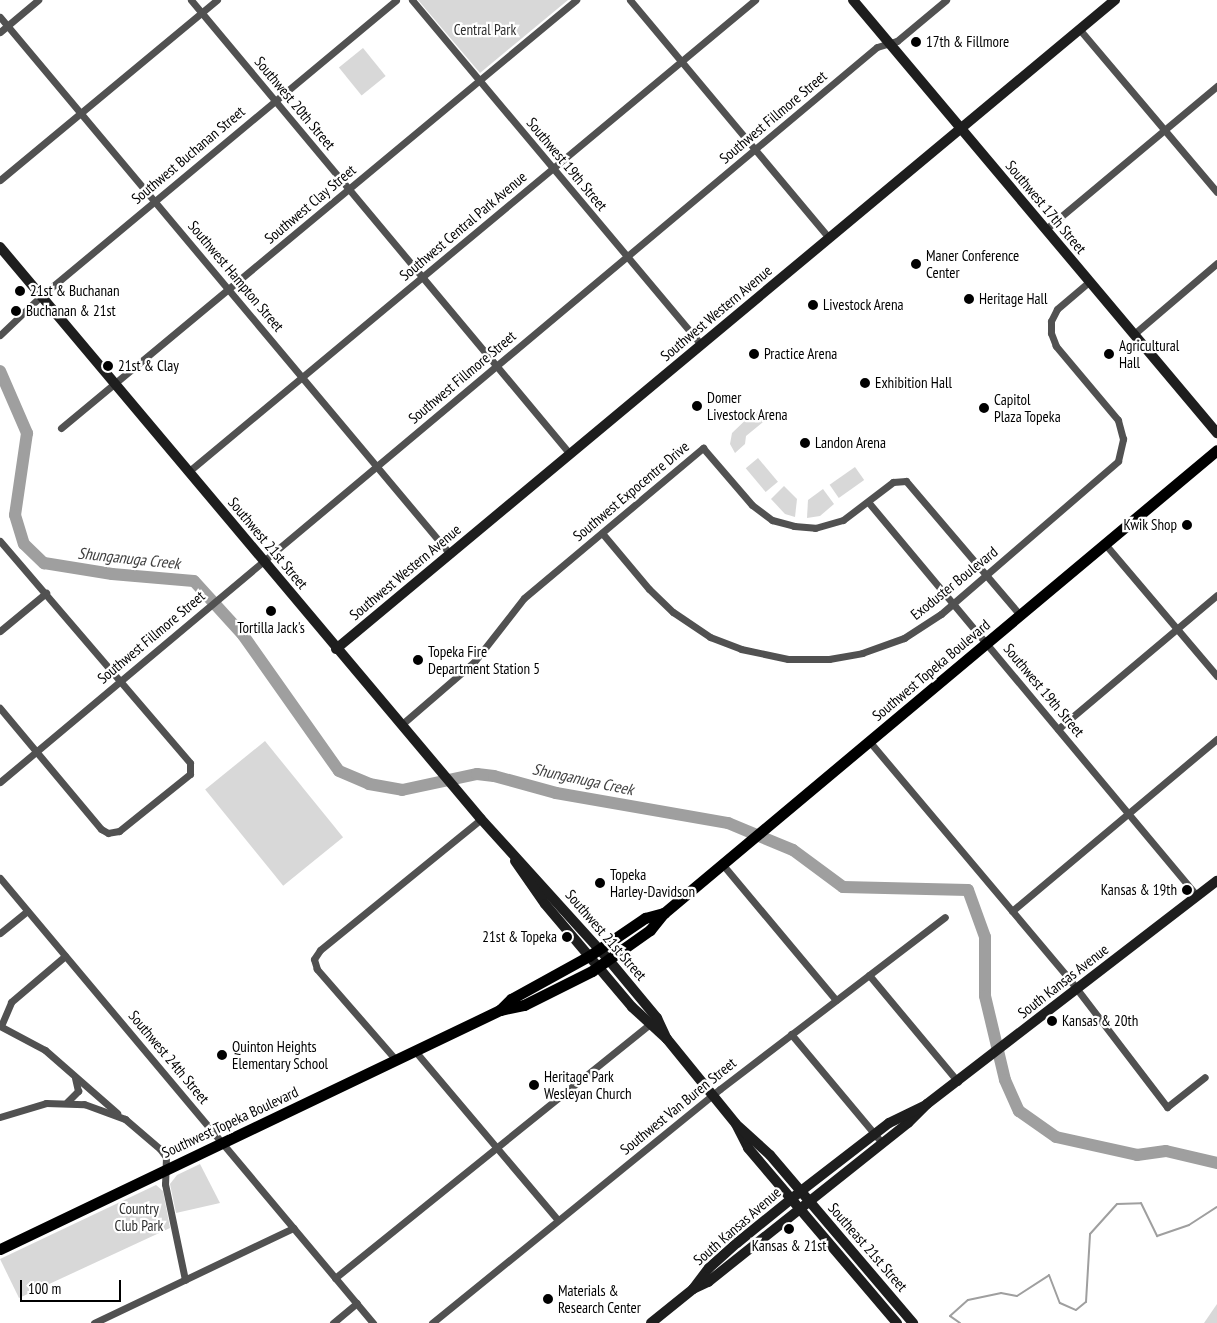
<!DOCTYPE html>
<html>
<head>
<meta charset="utf-8">
<style>
  body { margin:0 }
  #map { position:relative; width:1217px; height:1323px; overflow:hidden; background:#fff; font-family:"PT Sans Narrow",sans-serif }
  div>[style] { position:absolute }
  [style*='--x'] { left:calc(var(--x)*1px); top:calc(var(--y)*1px); width:calc(var(--w)*1px); rotate:calc(var(--a)*1deg) }
  .green>* { inset:0; background:#d8d8d8; transform-origin:0 0 }
  .stream>* { height:2px; margin:-1px; padding:0 1px; transform-origin:1px; border-radius:1px; background:#9f9f9f }
  .river>* { height:12px; margin:-6px; padding:0 6px; transform-origin:6px; border-radius:6px; background:#9f9f9f }
  .street>* { height:7px; margin:-3.5px; padding:0 3.5px; transform-origin:3.5px; border-radius:3.5px; background:#515151 }
  .secondary>* { height:10px; margin:-5px; padding:0 5px; transform-origin:5px; border-radius:5px; background:#1e1e1e }
  .primary>* { height:11px; margin:-5.5px; padding:0 5.5px; transform-origin:5.5px; border-radius:5.5px; background:#000 }
  .dots>* { width:14px; height:14px; translate:-50% -50%; box-sizing:border-box; border:2px solid #fff; border-radius:50% }
  span { translate:-50% -50%; white-space:nowrap; text-align:center; line-height:1.15; -webkit-text-stroke:4.5px #fff; paint-order:stroke }
  .park-label { font-size:15px; color:#2f2f2f }
  .poi-label { font-size:15px; color:#000 }
  .left { translate:0 -50%; text-align:left }
  .right { translate:-100% -50%; text-align:right }
  .street-label { font-size:15px; color:#000 }
  .water-label { font-size:16px; color:#404040; font-style:italic }
  .scale { position:absolute; left:20px; top:1280px; width:101px; height:22px; box-sizing:border-box; border:2px solid #000; border-top:0; padding-left:6px; font-size:15px; line-height:18px; white-space:nowrap; color:#000; -webkit-text-stroke:4px #fff; paint-order:stroke }
</style>
</head>
<body>
<div id="map">
  <div class="green">
    <i style="clip-path:polygon(418px 0,568px 0,480px 73px)"></i>
    <i style="left:363px;top:48px;width:36px;height:31px;rotate:51deg"></i>
    <i style="clip-path:polygon(755px 411px,774px 413px,746px 436px,745px 444px,735px 453px,730px 444px,732px 433px)"></i>
    <i style="left:758px;top:458px;width:31px;height:16px;rotate:50deg"></i>
    <i style="left:855px;top:467px;width:16px;height:31px;rotate:55deg"></i>
    <i style="clip-path:polygon(784px 486px,797px 499px,795px 517px,785px 514px,771px 499px)"></i>
    <i style="clip-path:polygon(823px 489px,834px 504px,820px 516px,807px 518px,808px 500px)"></i>
    <i style="left:265px;top:741px;width:124px;height:77px;rotate:51deg"></i>
    <i style="clip-path:polygon(200px 1164px,220px 1203px,176px 1213px,170px 1184px,177px 1175px)"></i>
    <i style="clip-path:polygon(156px 1185px,163px 1191px,170px 1228px,19px 1298px,0 1259px)"></i>
    <i style="clip-path:polygon(1217px 1304px,1217px 1323px,1204px 1323px)"></i>
  </div>
  <div class="stream">
    <i style="--x:960;--y:1323;--w:12;--a:-145"></i>
    <i style="--x:950;--y:1316;--w:24;--a:-42"></i>
    <i style="--x:968;--y:1300;--w:34;--a:-12"></i>
    <i style="--x:1001;--y:1293;--w:16;--a:11"></i>
    <i style="--x:1017;--y:1296;--w:38;--a:-33"></i>
    <i style="--x:1049;--y:1275;--w:30;--a:69"></i>
    <i style="--x:1060;--y:1303;--w:17;--a:24"></i>
    <i style="--x:1076;--y:1310;--w:13;--a:-39"></i>
    <i style="--x:1086;--y:1302;--w:68;--a:-86.6"></i>
    <i style="--x:1090;--y:1234;--w:40;--a:-48"></i>
    <i style="--x:1117;--y:1204;--w:24;--a:-2"></i>
    <i style="--x:1141;--y:1203;--w:37;--a:64"></i>
    <i style="--x:1157;--y:1236;--w:34;--a:-19"></i>
    <i style="--x:1189;--y:1225;--w:33;--a:-33"></i>
  </div>
  <div class="river">
    <i style="--x:0;--y:371;--w:68;--a:66.5"></i>
    <i style="--x:27;--y:433;--w:83;--a:98.3"></i>
    <i style="--x:15;--y:515;--w:30;--a:73"></i>
    <i style="--x:24;--y:544;--w:28;--a:44"></i>
    <i style="--x:44;--y:563;--w:69;--a:9.2"></i>
    <i style="--x:112;--y:574;--w:82;--a:4.9"></i>
    <i style="--x:194;--y:581;--w:73;--a:47.8"></i>
    <i style="--x:243;--y:635;--w:166;--a:54.8"></i>
    <i style="--x:339;--y:771;--w:33;--a:23"></i>
    <i style="--x:369;--y:784;--w:34;--a:10"></i>
    <i style="--x:402;--y:790;--w:77;--a:-12"></i>
    <i style="--x:477;--y:774;--w:17;--a:7"></i>
    <i style="--x:494;--y:776;--w:64;--a:15.3"></i>
    <i style="--x:556;--y:793;--w:175;--a:9.9"></i>
    <i style="--x:728;--y:823;--w:70;--a:22.6"></i>
    <i style="--x:793;--y:850;--w:62;--a:36.5"></i>
    <i style="--x:843;--y:887;--w:125;--a:1.4"></i>
    <i style="--x:968;--y:890;--w:50;--a:70.1"></i>
    <i style="--x:985;--y:937;--w:59;--a:90"></i>
    <i style="--x:985;--y:996;--w:86;--a:76.6"></i>
    <i style="--x:1005;--y:1080;--w:34;--a:66"></i>
    <i style="--x:1019;--y:1111;--w:45;--a:35.1"></i>
    <i style="--x:1056;--y:1137;--w:83;--a:12.5"></i>
    <i style="--x:1137;--y:1155;--w:29;--a:-8"></i>
    <i style="--x:1166;--y:1151;--w:52;--a:13.2"></i>
  </div>
  <div class="street">
    <i style="--x:191;--y:0;--w:591;--a:50.14"></i>
    <i style="--x:412;--y:0;--w:450;--a:50"></i>
    <i style="--x:630;--y:0;--w:310;--a:50.1"></i>
    <i style="--x:0;--y:17;--w:701;--a:50.04"></i>
    <i style="--x:1080;--y:30;--w:212;--a:49.8"></i>
    <i style="--x:0;--y:32;--w:50;--a:-40.1"></i>
    <i style="--x:0;--y:180;--w:282;--a:-39.7"></i>
    <i style="--x:1046;--y:229;--w:223;--a:-39.9"></i>
    <i style="--x:1134;--y:334;--w:109;--a:-40.5"></i>
    <i style="--x:0;--y:335;--w:57;--a:-43.6"></i>
    <i style="--x:41;--y:296;--w:462;--a:-39.8"></i>
    <i style="--x:61;--y:428;--w:670;--a:-39.73"></i>
    <i style="--x:188;--y:472;--w:738;--a:-39.78"></i>
    <i style="--x:869;--y:503;--w:512;--a:50.15"></i>
    <i style="--x:602;--y:533;--w:73;--a:50"></i>
    <i style="--x:649;--y:589;--w:33;--a:44"></i>
    <i style="--x:673;--y:612;--w:45;--a:34"></i>
    <i style="--x:710;--y:637;--w:33;--a:21"></i>
    <i style="--x:741;--y:649;--w:48;--a:12"></i>
    <i style="--x:788;--y:659;--w:41;--a:0"></i>
    <i style="--x:829;--y:659;--w:34;--a:-10"></i>
    <i style="--x:862;--y:653;--w:45;--a:-19.7"></i>
    <i style="--x:904;--y:638;--w:44;--a:-33"></i>
    <i style="--x:941;--y:614;--w:234;--a:-40.8"></i>
    <i style="--x:1118;--y:461;--w:23;--a:-77"></i>
    <i style="--x:1123;--y:439;--w:20;--a:-105"></i>
    <i style="--x:1118;--y:420;--w:97;--a:-130"></i>
    <i style="--x:1056;--y:346;--w:14;--a:-111"></i>
    <i style="--x:1051;--y:333;--w:12;--a:-90"></i>
    <i style="--x:1051;--y:321;--w:13;--a:-63"></i>
    <i style="--x:1057;--y:309;--w:43;--a:-40.3"></i>
    <i style="--x:0;--y:541;--w:292;--a:49.4"></i>
    <i style="--x:190;--y:763;--w:11;--a:90"></i>
    <i style="--x:190;--y:774;--w:91;--a:141.2"></i>
    <i style="--x:119;--y:831;--w:11;--a:170"></i>
    <i style="--x:108;--y:833;--w:8;--a:-150"></i>
    <i style="--x:101;--y:829;--w:158;--a:-129.9"></i>
    <i style="--x:1105;--y:544;--w:173;--a:49.7"></i>
    <i style="--x:0;--y:631;--w:60;--a:-39.6"></i>
    <i style="--x:401;--y:725;--w:96;--a:-40.8"></i>
    <i style="--x:474;--y:662;--w:81;--a:-52"></i>
    <i style="--x:524;--y:598;--w:234;--a:-40"></i>
    <i style="--x:703;--y:448;--w:75;--a:49.3"></i>
    <i style="--x:752;--y:505;--w:25;--a:37"></i>
    <i style="--x:772;--y:520;--w:23;--a:15"></i>
    <i style="--x:794;--y:526;--w:21;--a:5"></i>
    <i style="--x:815;--y:528;--w:29;--a:-16"></i>
    <i style="--x:843;--y:520;--w:63;--a:-37.2"></i>
    <i style="--x:893;--y:482;--w:13;--a:-4"></i>
    <i style="--x:906;--y:481;--w:176;--a:49.6"></i>
    <i style="--x:1058;--y:729;--w:208;--a:-40.1"></i>
    <i style="--x:869;--y:741;--w:312;--a:49.9"></i>
    <i style="--x:1070;--y:980;--w:160;--a:52.6"></i>
    <i style="--x:1167;--y:1107;--w:48;--a:-38.3"></i>
    <i style="--x:0;--y:782;--w:1144;--a:-39.97"></i>
    <i style="--x:877;--y:47;--w:21;--a:-17"></i>
    <i style="--x:897;--y:41;--w:64;--a:-39.9"></i>
    <i style="--x:723;--y:865;--w:176;--a:50.1"></i>
    <i style="--x:0;--y:878;--w:581;--a:50.03"></i>
    <i style="--x:1012;--y:911;--w:268;--a:-40"></i>
    <i style="--x:0;--y:933;--w:35;--a:-39"></i>
    <i style="--x:869;--y:975;--w:139;--a:50.2"></i>
    <i style="--x:0;--y:1026;--w:51;--a:28.1"></i>
    <i style="--x:45;--y:1050;--w:96;--a:41.2"></i>
    <i style="--x:1;--y:1026;--w:26;--a:-67"></i>
    <i style="--x:11;--y:1002;--w:71;--a:-40.4"></i>
    <i style="--x:791;--y:1034;--w:142;--a:50.1"></i>
    <i style="--x:415;--y:1051;--w:221;--a:49.8"></i>
    <i style="--x:396;--y:1060;--w:121;--a:-131"></i>
    <i style="--x:317;--y:969;--w:10;--a:-107"></i>
    <i style="--x:314;--y:959;--w:11;--a:-56"></i>
    <i style="--x:320;--y:950;--w:208;--a:-39.1"></i>
    <i style="--x:67;--y:1102;--w:16;--a:-45"></i>
    <i style="--x:78;--y:1091;--w:13;--a:-103"></i>
    <i style="--x:0;--y:1117;--w:48;--a:-16.9"></i>
    <i style="--x:46;--y:1103;--w:38;--a:2"></i>
    <i style="--x:84;--y:1104;--w:44;--a:20.1"></i>
    <i style="--x:125;--y:1119;--w:46;--a:40.6"></i>
    <i style="--x:160;--y:1149;--w:10;--a:53"></i>
    <i style="--x:166;--y:1157;--w:27;--a:92"></i>
    <i style="--x:165;--y:1184;--w:98;--a:78.2"></i>
    <i style="--x:335;--y:1278;--w:409;--a:-38.9"></i>
    <i style="--x:94;--y:1323;--w:221;--a:-25.5"></i>
    <i style="--x:333;--y:1323;--w:31;--a:-40"></i>
    <i style="--x:432;--y:1323;--w:371;--a:-39.1"></i>
    <i style="--x:720;--y:1089;--w:283;--a:-37.4"></i>
  </div>
  <div class="secondary">
    <i style="--x:853;--y:0;--w:566;--a:49.95"></i>
    <i style="--x:0;--y:247;--w:747;--a:49.94"></i>
    <i style="--x:481;--y:819;--w:189;--a:47.8"></i>
    <i style="--x:608;--y:959;--w:77;--a:50.3"></i>
    <i style="--x:657;--y:1018;--w:23;--a:65"></i>
    <i style="--x:336;--y:649;--w:1014;--a:-39.8"></i>
    <i style="--x:515;--y:861;--w:52;--a:55.1"></i>
    <i style="--x:545;--y:904;--w:135;--a:49.8"></i>
    <i style="--x:632;--y:1007;--w:47;--a:42.4"></i>
    <i style="--x:667;--y:1039;--w:109;--a:50.9"></i>
    <i style="--x:736;--y:1124;--w:27;--a:63"></i>
    <i style="--x:748;--y:1148;--w:230;--a:49.6"></i>
    <i style="--x:738;--y:1126;--w:43;--a:42.2"></i>
    <i style="--x:770;--y:1155;--w:221;--a:49.6"></i>
    <i style="--x:693;--y:1289;--w:17;--a:-25"></i>
    <i style="--x:708;--y:1282;--w:256;--a:-38.5"></i>
    <i style="--x:908;--y:1123;--w:27;--a:-45"></i>
    <i style="--x:927;--y:1104;--w:366;--a:-37.6"></i>
    <i style="--x:651;--y:1323;--w:54;--a:-39"></i>
    <i style="--x:693;--y:1289;--w:26;--a:-53"></i>
    <i style="--x:709;--y:1268;--w:38;--a:-42"></i>
    <i style="--x:737;--y:1243;--w:82;--a:-39.1"></i>
    <i style="--x:801;--y:1191;--w:111;--a:-37.7"></i>
    <i style="--x:889;--y:1123;--w:39;--a:-26"></i>
  </div>
  <div class="primary">
    <i style="--x:500;--y:1010;--w:16;--a:-45"></i>
    <i style="--x:511;--y:999;--w:89;--a:-28.9"></i>
    <i style="--x:589;--y:956;--w:68;--a:-34.2"></i>
    <i style="--x:645;--y:918;--w:20;--a:-15"></i>
    <i style="--x:0;--y:1249;--w:554;--a:-25.55"></i>
    <i style="--x:500;--y:1010;--w:25;--a:-12"></i>
    <i style="--x:524;--y:1005;--w:76;--a:-26.6"></i>
    <i style="--x:592;--y:971;--w:71;--a:-35.3"></i>
    <i style="--x:650;--y:930;--w:22;--a:-51"></i>
    <i style="--x:664;--y:913;--w:721;--a:-39.94"></i>
  </div>
  <div class="dots">
    <i style="left:916px;top:42px;background:#000"></i>
    <i style="left:916px;top:264px;background:#000"></i>
    <i style="left:20px;top:291px;background:#000"></i>
    <i style="left:969px;top:299px;background:#000"></i>
    <i style="left:813px;top:305px;background:#000"></i>
    <i style="left:16px;top:311px;background:#000"></i>
    <i style="left:754px;top:354px;background:#000"></i>
    <i style="left:1109px;top:354px;background:#000"></i>
    <i style="left:108px;top:366px;background:#000"></i>
    <i style="left:865px;top:383px;background:#000"></i>
    <i style="left:697px;top:406px;background:#000"></i>
    <i style="left:984px;top:408px;background:#000"></i>
    <i style="left:805px;top:443px;background:#000"></i>
    <i style="left:1187px;top:525px;background:#000"></i>
    <i style="left:271px;top:611px;background:#000"></i>
    <i style="left:418px;top:660px;background:#000"></i>
    <i style="left:600px;top:883px;background:#000"></i>
    <i style="left:1187px;top:890px;background:#000"></i>
    <i style="left:567px;top:937px;background:#000"></i>
    <i style="left:1052px;top:1021px;background:#000"></i>
    <i style="left:222px;top:1055px;background:#000"></i>
    <i style="left:534px;top:1085px;background:#000"></i>
    <i style="left:789px;top:1229px;background:#000"></i>
    <i style="left:548px;top:1299px;background:#000"></i>
  </div>
  <div class="park-label">
    <span style="left:485px;top:30px">Central Park</span>
    <span style="left:139px;top:1217px">Country<br>Club Park</span>
  </div>
  <div class="poi-label">
    <span class="left" style="left:926px;top:42px">17th &amp; Fillmore</span>
    <span class="left" style="left:926px;top:264px">Maner Conference<br>Center</span>
    <span class="left" style="left:30px;top:291px">21st &amp; Buchanan</span>
    <span class="left" style="left:979px;top:299px">Heritage Hall</span>
    <span class="left" style="left:823px;top:305px">Livestock Arena</span>
    <span class="left" style="left:26px;top:311px">Buchanan &amp; 21st</span>
    <span class="left" style="left:1119px;top:354px">Agricultural<br>Hall</span>
    <span class="left" style="left:764px;top:354px">Practice Arena</span>
    <span class="left" style="left:118px;top:366px">21st &amp; Clay</span>
    <span class="left" style="left:875px;top:383px">Exhibition Hall</span>
    <span class="left" style="left:707px;top:406px">Domer<br>Livestock Arena</span>
    <span class="left" style="left:994px;top:408px">Capitol<br>Plaza Topeka</span>
    <span class="left" style="left:815px;top:443px">Landon Arena</span>
    <span class="right" style="left:1177px;top:525px">Kwik Shop</span>
    <span style="left:271px;top:628px">Tortilla Jack's</span>
    <span class="left" style="left:428px;top:660px">Topeka Fire<br>Department Station 5</span>
    <span class="left" style="left:610px;top:883px">Topeka<br>Harley-Davidson</span>
    <span class="right" style="left:1177px;top:890px">Kansas &amp; 19th</span>
    <span class="right" style="left:557px;top:937px">21st &amp; Topeka</span>
    <span class="left" style="left:1062px;top:1021px">Kansas &amp; 20th</span>
    <span class="left" style="left:232px;top:1055px">Quinton Heights<br>Elementary School</span>
    <span class="left" style="left:544px;top:1085px">Heritage Park<br>Wesleyan Church</span>
    <span style="left:789px;top:1246px">Kansas &amp; 21st</span>
    <span class="left" style="left:558px;top:1299px">Materials &amp;<br>Research Center</span>
  </div>
  <div class="street-label">
    <span style="left:295px;top:103px;rotate:50deg">Southwest 20th Street</span>
    <span style="left:773px;top:117px;rotate:-40deg">Southwest Fillmore Street</span>
    <span style="left:188px;top:155px;rotate:-40deg">Southwest Buchanan Street</span>
    <span style="left:567px;top:164px;rotate:50deg">Southwest 19th Street</span>
    <span style="left:310px;top:204px;rotate:-40deg">Southwest Clay Street</span>
    <span style="left:1046px;top:207px;rotate:50deg">Southwest 17th Street</span>
    <span style="left:463px;top:226px;rotate:-40deg">Southwest Central Park Avenue</span>
    <span style="left:236px;top:276px;rotate:50deg">Southwest Hampton Street</span>
    <span style="left:716px;top:313px;rotate:-40deg">Southwest Western Avenue</span>
    <span style="left:462px;top:377px;rotate:-40deg">Southwest Fillmore Street</span>
    <span style="left:631px;top:491px;rotate:-40deg">Southwest Expocentre Drive</span>
    <span style="left:268px;top:543px;rotate:50deg">Southwest 21st Street</span>
    <span style="left:405px;top:572px;rotate:-40deg">Southwest Western Avenue</span>
    <span style="left:954px;top:583px;rotate:-39deg">Exoduster Boulevard</span>
    <span style="left:151px;top:637px;rotate:-40deg">Southwest Fillmore Street</span>
    <span style="left:931px;top:670px;rotate:-40deg">Southwest Topeka Boulevard</span>
    <span style="left:1044px;top:690px;rotate:50deg">Southwest 19th Street</span>
    <span style="left:606px;top:935px;rotate:49deg">Southwest 21st Street</span>
    <span style="left:1063px;top:981px;rotate:-38deg">South Kansas Avenue</span>
    <span style="left:169px;top:1057px;rotate:50deg">Southwest 24th Street</span>
    <span style="left:678px;top:1106px;rotate:-39deg">Southwest Van Buren Street</span>
    <span style="left:230px;top:1122px;rotate:-25deg">Southwest Topeka Boulevard</span>
    <span style="left:737px;top:1226px;rotate:-41deg">South Kansas Avenue</span>
    <span style="left:868px;top:1247px;rotate:49deg">Southeast 21st Street</span>
  </div>
  <div class="water-label">
    <span style="left:129px;top:558px;rotate:6deg">Shunganuga Creek</span>
    <span style="left:583px;top:779px;rotate:12deg">Shunganuga Creek</span>
  </div>
  <div class="scale">100 m</div>
</div>
</body>
</html>
